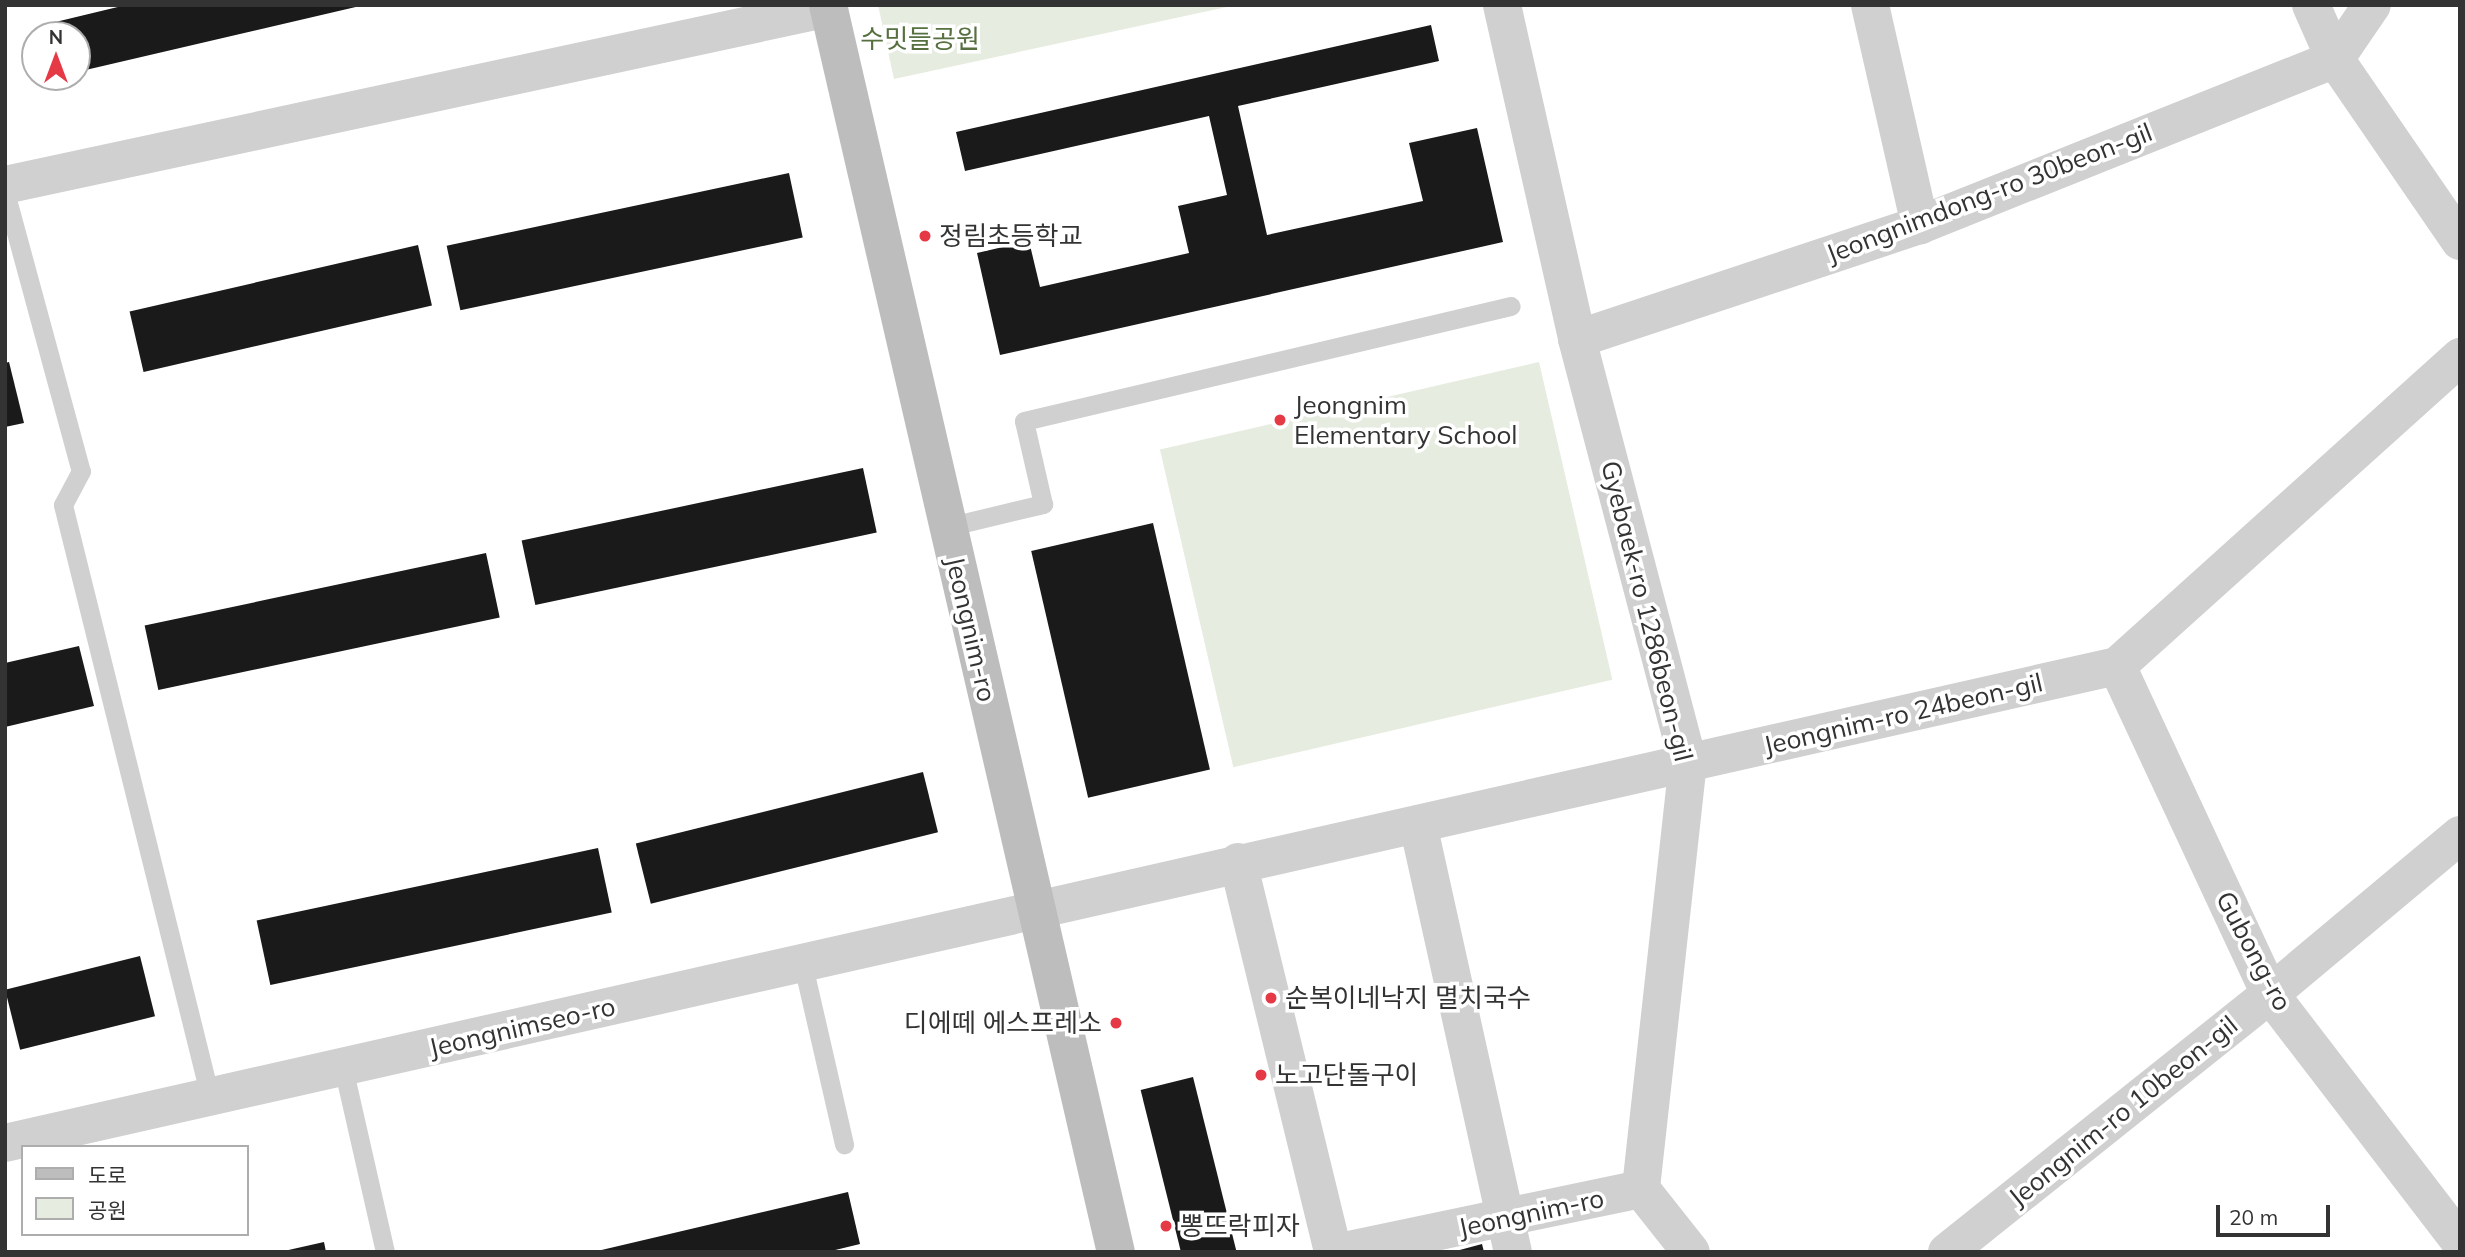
<!DOCTYPE html>
<html>
<head>
<meta charset="utf-8">
<style>
  body { margin:0 }
  #map { position:relative; width:2465px; height:1257px; overflow:hidden; background:#fff; font-family:Mulish,"Noto Sans KR",sans-serif }
  div>[style] { position:absolute }
  [style*='--x'] { left:calc(var(--x)*1px); top:calc(var(--y)*1px); width:calc(var(--w)*1px); rotate:calc(var(--a)*1deg) }
  .green>* { inset:0; background:#e6ecdf; transform-origin:0 0 }
  .building>* { inset:0; background:#1a1a1a; transform-origin:0 0 }
  .lane>* { height:19px; margin:-9.5px; padding:0 9.5px; transform-origin:9.5px; border-radius:9.5px; background:#d0d0d0 }
  .street>* { height:38px; margin:-19px; padding:0 19px; transform-origin:19px; border-radius:19px; background:#d0d0d0 }
  .secondary>* { height:38px; margin:-19px; padding:0 19px; transform-origin:19px; border-radius:19px; background:#bdbdbd }
  .dots>* { width:19px; height:19px; translate:-50% -50%; box-sizing:border-box; border:4px solid #fff; border-radius:50% }
  span { translate:-50% -50%; white-space:nowrap; text-align:center; line-height:1.15; -webkit-text-stroke:7px #fff; paint-order:stroke }
  .park-label { font-size:26px; color:#56703f }
  .street-label { font-size:26px; color:#333 }
  .poi-label { font-size:26px; color:#333 }
  .left { translate:0 -50%; text-align:left }
  .right { translate:-100% -50%; text-align:right }
  .frame { position:absolute; inset:0; border:7px solid #333; pointer-events:none }
  .legend { position:absolute; left:21px; top:1145px; width:228px; height:91px; box-sizing:border-box; background:#fff; border:2px solid #adadad; margin:0; padding:9px 12px; list-style:none; font-size:21px; color:#333 }
  .legend li { display:flex; align-items:center; gap:14px; height:35px }
  .legend b { width:35px; border:2px solid #adadad }
  .north { position:absolute; left:21px; top:21px; width:70px; height:70px; box-sizing:border-box; background:#fff; border:2px solid #adadad; border-radius:50%; rotate:0deg; font-size:19px; font-weight:700; line-height:28px; text-align:center; color:#333 }
  .north::after { content:''; display:block; margin:auto; width:24px; height:32px; background:#e63946; clip-path:polygon(50% 0,100% 100%,50% 72%,0 100%) }
  .scale { position:absolute; left:2216px; top:1205px; width:114px; height:32px; box-sizing:border-box; border:4px solid #333; border-top:0; padding-left:9px; font-size:21px; line-height:24px; white-space:nowrap; color:#333; -webkit-text-stroke:5px #fff; paint-order:stroke }
</style>
</head>
<body>
<div id="map">
  <div class="green">
    <i style="clip-path:polygon(878px 5px,1236px 5px,894px 79px)"></i>
    <i style="left:1539px;top:362px;width:326px;height:389px;rotate:77deg"></i>
  </div>
  <div class="building">
    <i style="clip-path:polygon(126px 5px,360px 5px,360px 6px,77px 72px,77px 35px,46px 35px,43px 25px)"></i>
    <i style="clip-path:polygon(1431px 25px,1439px 61px,1238px 106px,1267px 235px,1423px 201px,1409px 143px,1477px 128px,1503px 242px,1000px 355px,977px 253px,1029px 241px,1040px 287px,1189px 253px,1178px 206px,1227px 195px,1209px 116px,965px 171px,956px 132px)"></i>
    <i style="left:789px;top:173px;width:66px;height:350px;rotate:78deg"></i>
    <i style="left:418px;top:245px;width:62px;height:296px;rotate:77deg"></i>
    <i style="clip-path:polygon(9px 362px,24px 423px,5px 427px,5px 363px)"></i>
    <i style="left:863px;top:468px;width:66px;height:349px;rotate:78deg"></i>
    <i style="left:1153px;top:523px;width:253px;height:125px;rotate:77deg"></i>
    <i style="left:486px;top:553px;width:66px;height:349px;rotate:78deg"></i>
    <i style="clip-path:polygon(79px 646px,94px 706px,5px 727px,5px 663px)"></i>
    <i style="left:923px;top:772px;width:62px;height:296px;rotate:76deg"></i>
    <i style="left:598px;top:848px;width:66px;height:349px;rotate:78deg"></i>
    <i style="left:140px;top:956px;width:62px;height:139px;rotate:76deg"></i>
    <i style="left:1193px;top:1077px;width:180px;height:54px;rotate:76deg"></i>
    <i style="clip-path:polygon(848px 1192px,860px 1244px,827px 1252px,593px 1252px)"></i>
    <i style="clip-path:polygon(324px 1242px,326px 1252px,284px 1252px,284px 1251px)"></i>
    <i style="clip-path:polygon(1482px 1244px,1484px 1252px,1456px 1252px,1456px 1251px)"></i>
  </div>
  <div class="lane">
    <i style="--x:5;--y:192;--w:289;--a:74.8"></i>
    <i style="--x:81;--y:471;--w:38;--a:118"></i>
    <i style="--x:63;--y:505;--w:610;--a:76.05"></i>
    <i style="--x:947;--y:527;--w:99;--a:-13.5"></i>
    <i style="--x:1043;--y:504;--w:85;--a:-102.9"></i>
    <i style="--x:1024;--y:421;--w:500;--a:-13.29"></i>
    <i style="--x:803;--y:965;--w:184;--a:77.1"></i>
    <i style="--x:343;--y:1067;--w:190;--a:77.2"></i>
  </div>
  <div class="street">
    <i style="--x:1502;--y:5;--w:342;--a:77.3"></i>
    <i style="--x:1577;--y:339;--w:437;--a:75.3"></i>
    <i style="--x:1688;--y:762;--w:430;--a:96.3"></i>
    <i style="--x:1641;--y:1189;--w:80;--a:51.6"></i>
    <i style="--x:1870;--y:5;--w:226;--a:77.2"></i>
    <i style="--x:2311;--y:5;--w:59;--a:66"></i>
    <i style="--x:2335;--y:59;--w:221;--a:55.5"></i>
    <i style="--x:5;--y:185;--w:843;--a:-12.12"></i>
    <i style="--x:1577;--y:339;--w:361;--a:-18.4"></i>
    <i style="--x:1920;--y:225;--w:447;--a:-21.8"></i>
    <i style="--x:2335;--y:59;--w:65;--a:-55.6"></i>
    <i style="--x:2117;--y:666;--w:362;--a:65"></i>
    <i style="--x:2270;--y:994;--w:312;--a:52.5"></i>
    <i style="--x:1418;--y:824;--w:438;--a:77.5"></i>
    <i style="--x:1238;--y:862;--w:401;--a:76.3"></i>
    <i style="--x:5;--y:1143;--w:2165;--a:-12.73"></i>
    <i style="--x:2117;--y:666;--w:462;--a:-42"></i>
    <i style="--x:1339;--y:1252;--w:309;--a:-11.8"></i>
    <i style="--x:1947;--y:1252;--w:413;--a:-38.6"></i>
    <i style="--x:2270;--y:994;--w:248;--a:-39.9"></i>
  </div>
  <div class="secondary">
    <i style="--x:828;--y:5;--w:1280;--a:77"></i>
  </div>
  <div class="dots">
    <i style="left:925px;top:236px;background:#e63946"></i>
    <i style="left:1280px;top:420px;background:#e63946"></i>
    <i style="left:1271px;top:998px;background:#e63946"></i>
    <i style="left:1116px;top:1023px;background:#e63946"></i>
    <i style="left:1261px;top:1075px;background:#e63946"></i>
    <i style="left:1166px;top:1226px;background:#e63946"></i>
  </div>
  <div class="park-label">
    <span style="left:920px;top:39px">수밋들공원</span>
  </div>
  <div class="street-label">
    <span style="left:1989px;top:193px;rotate:-21deg">Jeongnimdong-ro 30beon-gil</span>
    <span style="left:1647px;top:611px;rotate:76deg">Gyebaek-ro 1286beon-gil</span>
    <span style="left:971px;top:629px;rotate:77deg">Jeongnim-ro</span>
    <span style="left:1903px;top:714px;rotate:-13deg">Jeongnim-ro 24beon-gil</span>
    <span style="left:2254px;top:951px;rotate:62deg">Gubong-ro</span>
    <span style="left:522px;top:1027px;rotate:-13deg">Jeongnimseo-ro</span>
    <span style="left:2123px;top:1111px;rotate:-39deg">Jeongnim-ro 10beon-gil</span>
    <span style="left:1531px;top:1213px;rotate:-12deg">Jeongnim-ro</span>
  </div>
  <div class="poi-label">
    <span class="left" style="left:939px;top:236px">정림초등학교</span>
    <span class="left" style="left:1294px;top:420px">Jeongnim<br>Elementary School</span>
    <span class="left" style="left:1285px;top:998px">순복이네낙지 멸치국수</span>
    <span class="right" style="left:1102px;top:1023px">디에떼 에스프레소</span>
    <span class="left" style="left:1275px;top:1075px">노고단돌구이</span>
    <span class="left" style="left:1180px;top:1226px">뽕뜨락피자</span>
  </div>
  <div class="frame"></div>
  <ul class="legend">
  <li><b style="height:9px;background:#bdbdbd"></b>도로</li>
  <li><b style="height:19px;background:#e6ecdf"></b>공원</li>
  </ul>
  <div class="north">N</div>
  <div class="scale">20 m</div>
</div>
</body>
</html>
